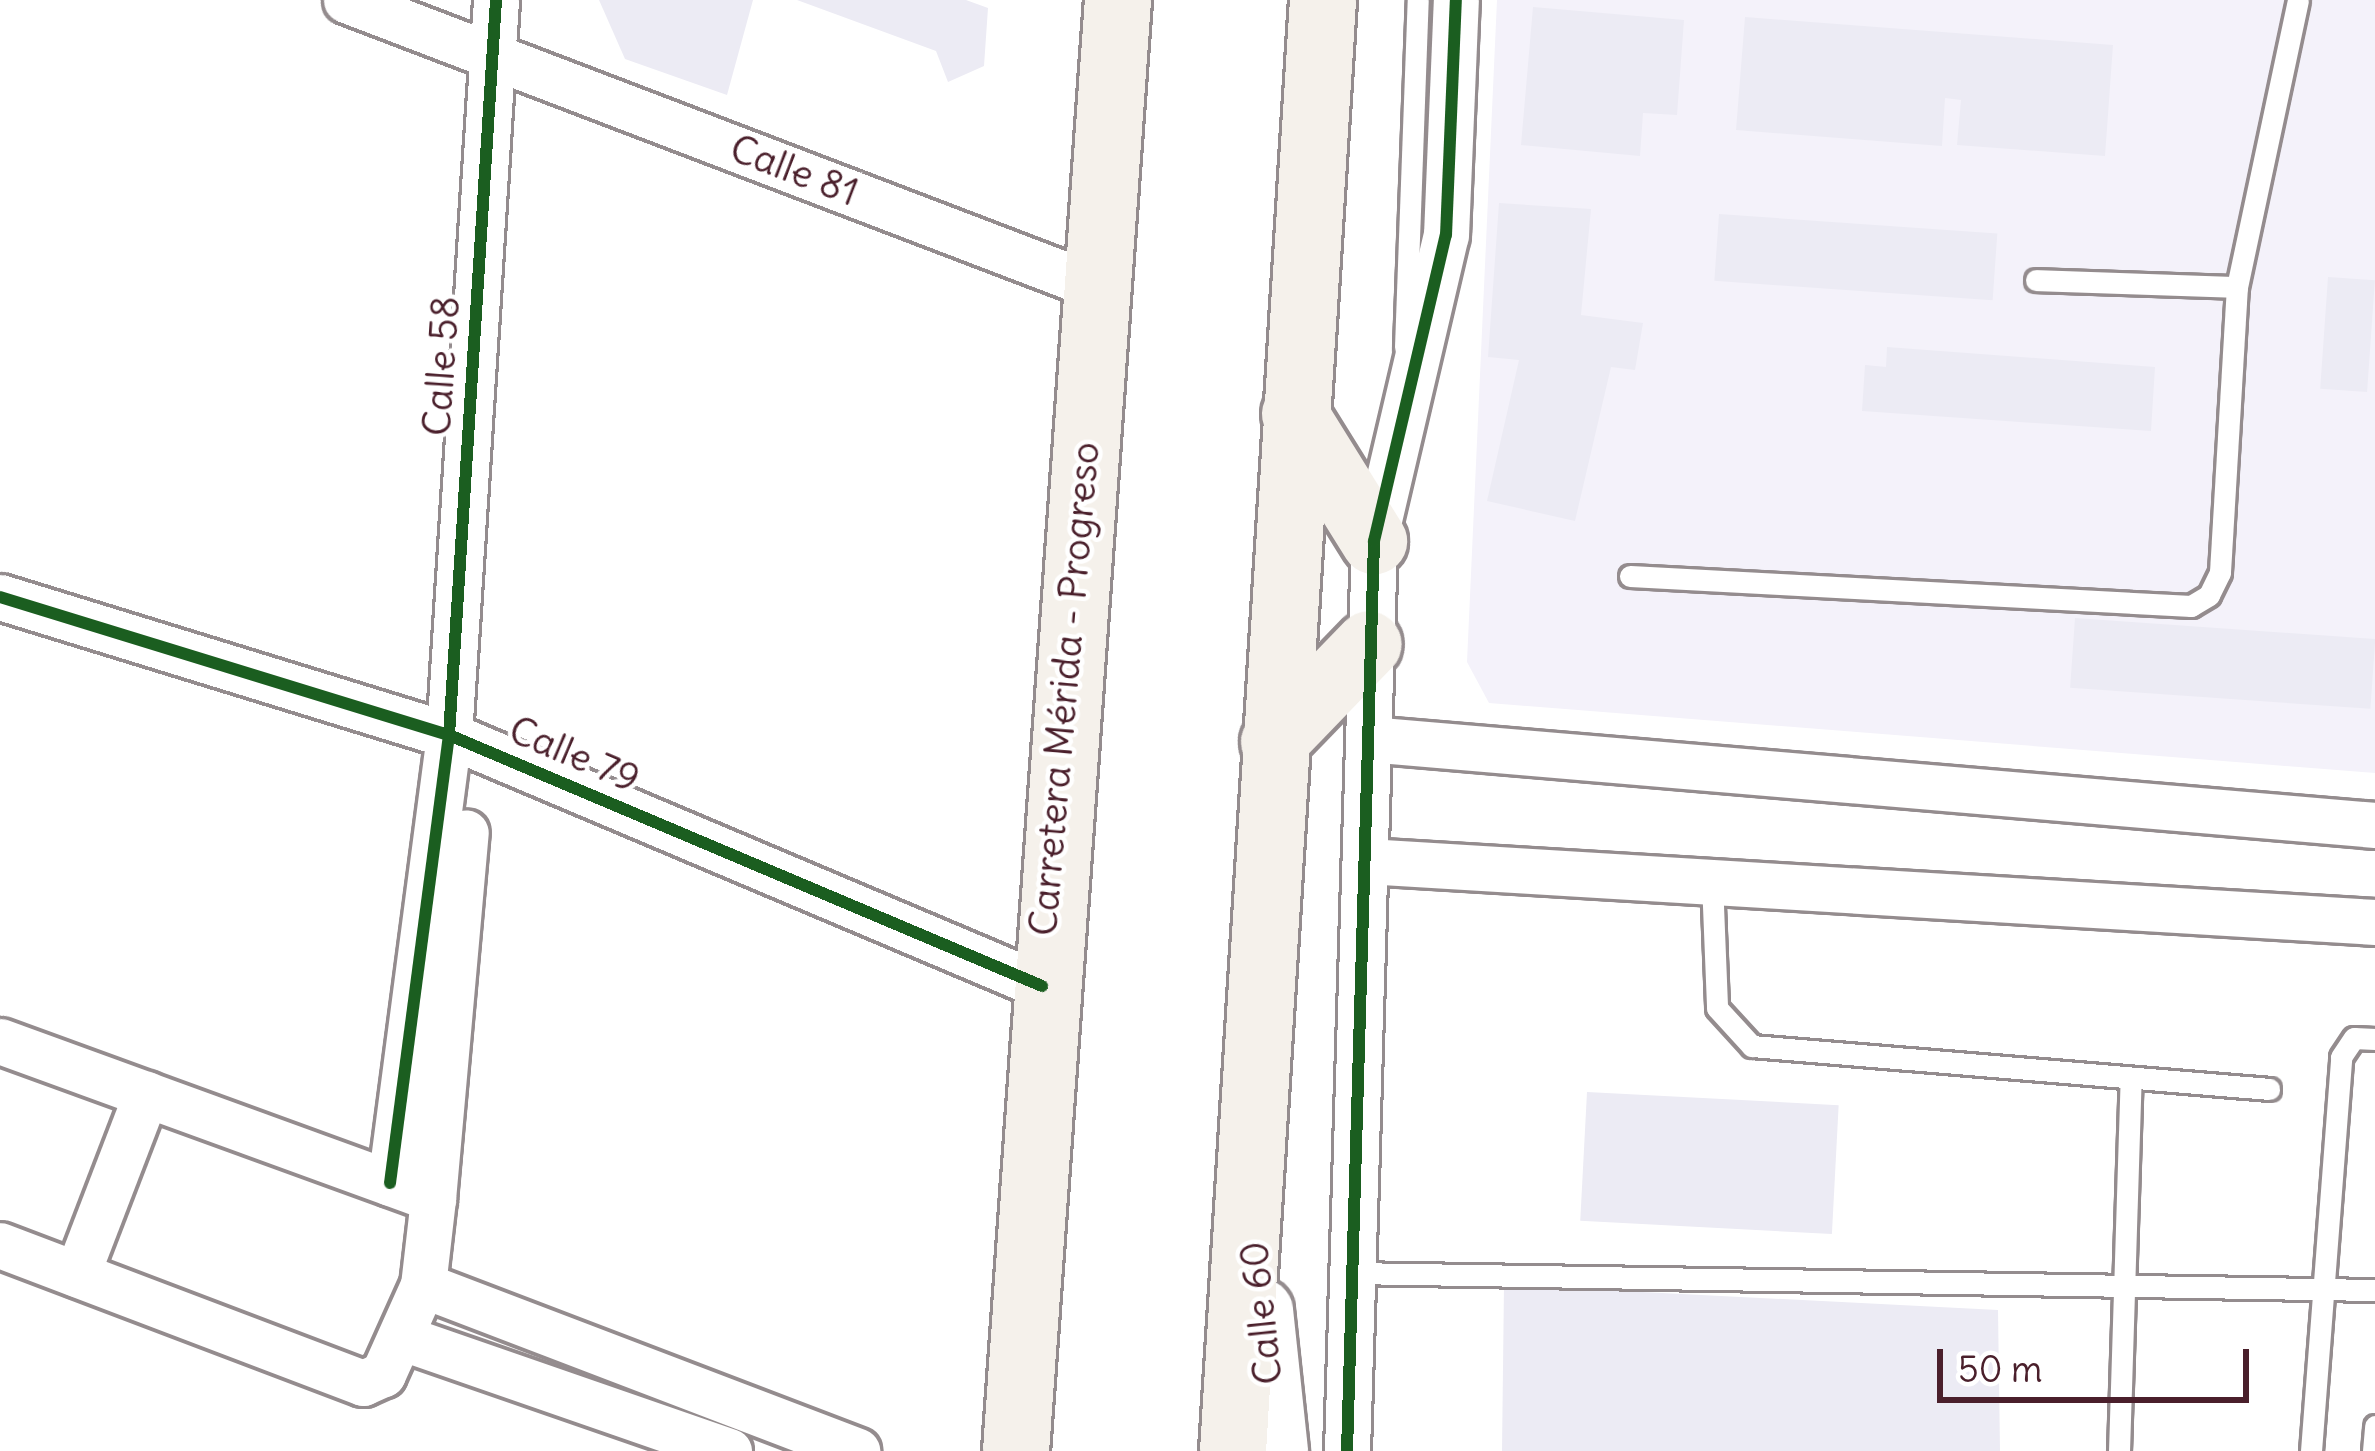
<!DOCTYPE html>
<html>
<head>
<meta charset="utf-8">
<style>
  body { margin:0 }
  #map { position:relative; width:2375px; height:1451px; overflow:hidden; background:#fff; font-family:Delius,sans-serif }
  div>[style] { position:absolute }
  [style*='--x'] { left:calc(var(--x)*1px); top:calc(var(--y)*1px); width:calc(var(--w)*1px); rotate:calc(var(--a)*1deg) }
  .built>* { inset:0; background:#f4f2fa }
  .building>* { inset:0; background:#ecebf4; transform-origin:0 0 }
  .roads { filter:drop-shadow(3px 0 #948c8e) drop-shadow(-3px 0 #948c8e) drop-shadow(0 3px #948c8e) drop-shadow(0 -3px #948c8e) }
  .lane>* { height:21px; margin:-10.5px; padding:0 10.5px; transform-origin:10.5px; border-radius:10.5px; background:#fff }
  .street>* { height:45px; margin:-22.5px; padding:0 22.5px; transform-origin:22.5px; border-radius:22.5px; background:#fff }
  .secondary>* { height:63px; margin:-31.5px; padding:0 31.5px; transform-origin:31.5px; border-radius:31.5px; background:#fff }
  .highway>* { height:66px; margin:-33px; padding:0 33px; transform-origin:33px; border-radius:33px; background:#f5f1eb }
  .cycleway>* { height:12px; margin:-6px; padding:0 6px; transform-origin:6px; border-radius:6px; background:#1b5e20 }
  span { translate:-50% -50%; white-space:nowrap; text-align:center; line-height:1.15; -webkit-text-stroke:9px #fff; paint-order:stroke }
  .street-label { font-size:39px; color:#4a1f2b }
  .scale { position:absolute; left:1937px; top:1349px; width:312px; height:54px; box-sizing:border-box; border:6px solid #4a1f2b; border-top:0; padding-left:15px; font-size:36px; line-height:42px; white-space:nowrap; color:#4a1f2b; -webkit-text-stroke:9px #fff; paint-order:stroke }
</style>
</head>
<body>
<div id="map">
  <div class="built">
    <i style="clip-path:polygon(1497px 0,2375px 0,2375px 773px,1489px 703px,1467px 662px)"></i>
  </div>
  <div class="building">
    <i style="clip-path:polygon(599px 0,753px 0,727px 95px,625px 59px)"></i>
    <i style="clip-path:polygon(797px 0,966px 0,988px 8px,984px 66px,948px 82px,936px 51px)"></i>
    <i style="clip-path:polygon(1533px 7px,1684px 20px,1677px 115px,1643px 113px,1640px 156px,1521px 145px)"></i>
    <i style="clip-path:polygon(1745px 17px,2113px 45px,2105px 156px,1957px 145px,1961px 100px,1945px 98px,1942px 146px,1736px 130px)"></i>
    <i style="clip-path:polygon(1499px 203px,1591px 209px,1581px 315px,1643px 323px,1635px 370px,1611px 367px,1575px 521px,1487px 501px,1519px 360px,1488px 357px)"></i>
    <i style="left:1719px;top:214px;width:279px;height:67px;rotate:4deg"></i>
    <i style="left:2328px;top:277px;width:47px;height:112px;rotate:4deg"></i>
    <i style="clip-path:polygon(1887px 347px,2155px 367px,2151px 431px,1862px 411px,1865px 365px,1886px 367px)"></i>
    <i style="left:2075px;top:618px;width:301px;height:70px;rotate:4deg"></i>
    <i style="left:1587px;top:1092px;width:252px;height:129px;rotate:3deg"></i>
    <i style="clip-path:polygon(1504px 1285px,1998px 1310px,2000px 1451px,1502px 1451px)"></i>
  </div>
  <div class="roads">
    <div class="lane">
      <i style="--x:2036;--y:280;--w:201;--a:2"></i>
      <i style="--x:1405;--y:347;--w:347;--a:-87.9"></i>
      <i style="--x:1630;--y:576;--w:562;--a:3.06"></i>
      <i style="--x:2191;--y:606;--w:21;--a:-31"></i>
      <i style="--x:2209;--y:595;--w:25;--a:-64"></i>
      <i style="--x:2220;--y:572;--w:286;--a:-86.6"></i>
      <i style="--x:2237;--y:287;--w:293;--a:-78"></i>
      <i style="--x:1712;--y:881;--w:127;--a:87.7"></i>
      <i style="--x:1717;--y:1008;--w:52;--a:47.4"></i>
      <i style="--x:1752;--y:1046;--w:519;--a:4.75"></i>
      <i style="--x:1350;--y:1273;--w:1025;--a:0.95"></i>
      <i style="--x:2119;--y:1451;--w:373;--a:-88.2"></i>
      <i style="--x:2311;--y:1451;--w:395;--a:-85.6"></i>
      <i style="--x:2341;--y:1057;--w:23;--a:-56"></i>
      <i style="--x:2354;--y:1038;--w:21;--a:3"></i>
      <i style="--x:2373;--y:1451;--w:25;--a:-85"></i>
    </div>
    <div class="street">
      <i style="--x:346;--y:0;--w:804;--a:20.91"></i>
      <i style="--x:0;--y:597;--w:470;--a:17.1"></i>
      <i style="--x:449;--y:735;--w:644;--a:22.94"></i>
      <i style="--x:1368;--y:739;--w:1011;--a:4.88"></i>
      <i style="--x:1366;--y:861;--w:1011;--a:3.46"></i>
      <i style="--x:0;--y:1041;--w:461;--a:20"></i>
      <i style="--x:433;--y:1199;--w:87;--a:96.6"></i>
      <i style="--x:423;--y:1285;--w:98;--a:114.2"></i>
      <i style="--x:383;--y:1374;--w:22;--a:156"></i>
      <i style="--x:363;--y:1383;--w:388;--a:-159.2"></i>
      <i style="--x:390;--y:1183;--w:452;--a:-82.5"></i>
      <i style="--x:449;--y:735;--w:737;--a:-86.34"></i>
      <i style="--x:433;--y:1199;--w:368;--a:-84.9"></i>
      <i style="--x:77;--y:1274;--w:193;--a:-69"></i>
      <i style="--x:423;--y:1285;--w:465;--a:20.9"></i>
      <i style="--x:403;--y:1338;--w:345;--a:19.1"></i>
      <i style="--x:1347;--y:1451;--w:910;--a:-88.3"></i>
      <i style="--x:1374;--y:541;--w:314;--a:-76.8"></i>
      <i style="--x:1446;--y:235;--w:235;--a:-87.6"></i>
    </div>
    <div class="secondary">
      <i style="--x:1261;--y:1310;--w:142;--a:83.9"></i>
    </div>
    <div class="highway">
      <i style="--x:1295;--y:414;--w:150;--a:58.1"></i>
      <i style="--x:1274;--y:742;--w:136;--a:-45.9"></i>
      <i style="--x:1016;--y:1451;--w:1455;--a:-85.98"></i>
      <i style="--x:1233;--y:1451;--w:1454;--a:-86.45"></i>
    </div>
  </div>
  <div class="cycleway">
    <i style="--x:0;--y:597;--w:470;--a:17.1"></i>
    <i style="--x:449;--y:735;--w:644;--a:22.94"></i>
    <i style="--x:390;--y:1183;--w:452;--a:-82.5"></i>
    <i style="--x:449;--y:735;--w:737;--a:-86.34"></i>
    <i style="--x:1347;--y:1451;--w:910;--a:-88.3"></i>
    <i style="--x:1374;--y:541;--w:314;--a:-76.8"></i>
    <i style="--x:1446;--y:235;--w:235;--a:-87.6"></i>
  </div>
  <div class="street-label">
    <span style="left:794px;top:171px;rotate:21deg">Calle 81</span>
    <span style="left:442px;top:366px;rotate:-86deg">Calle 58</span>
    <span style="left:1065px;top:689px;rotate:-85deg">Carretera Mérida - Progreso</span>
    <span style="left:574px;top:755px;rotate:23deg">Calle 79</span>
    <span style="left:1262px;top:1313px;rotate:-96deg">Calle 60</span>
  </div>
  <div class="scale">50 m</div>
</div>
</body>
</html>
